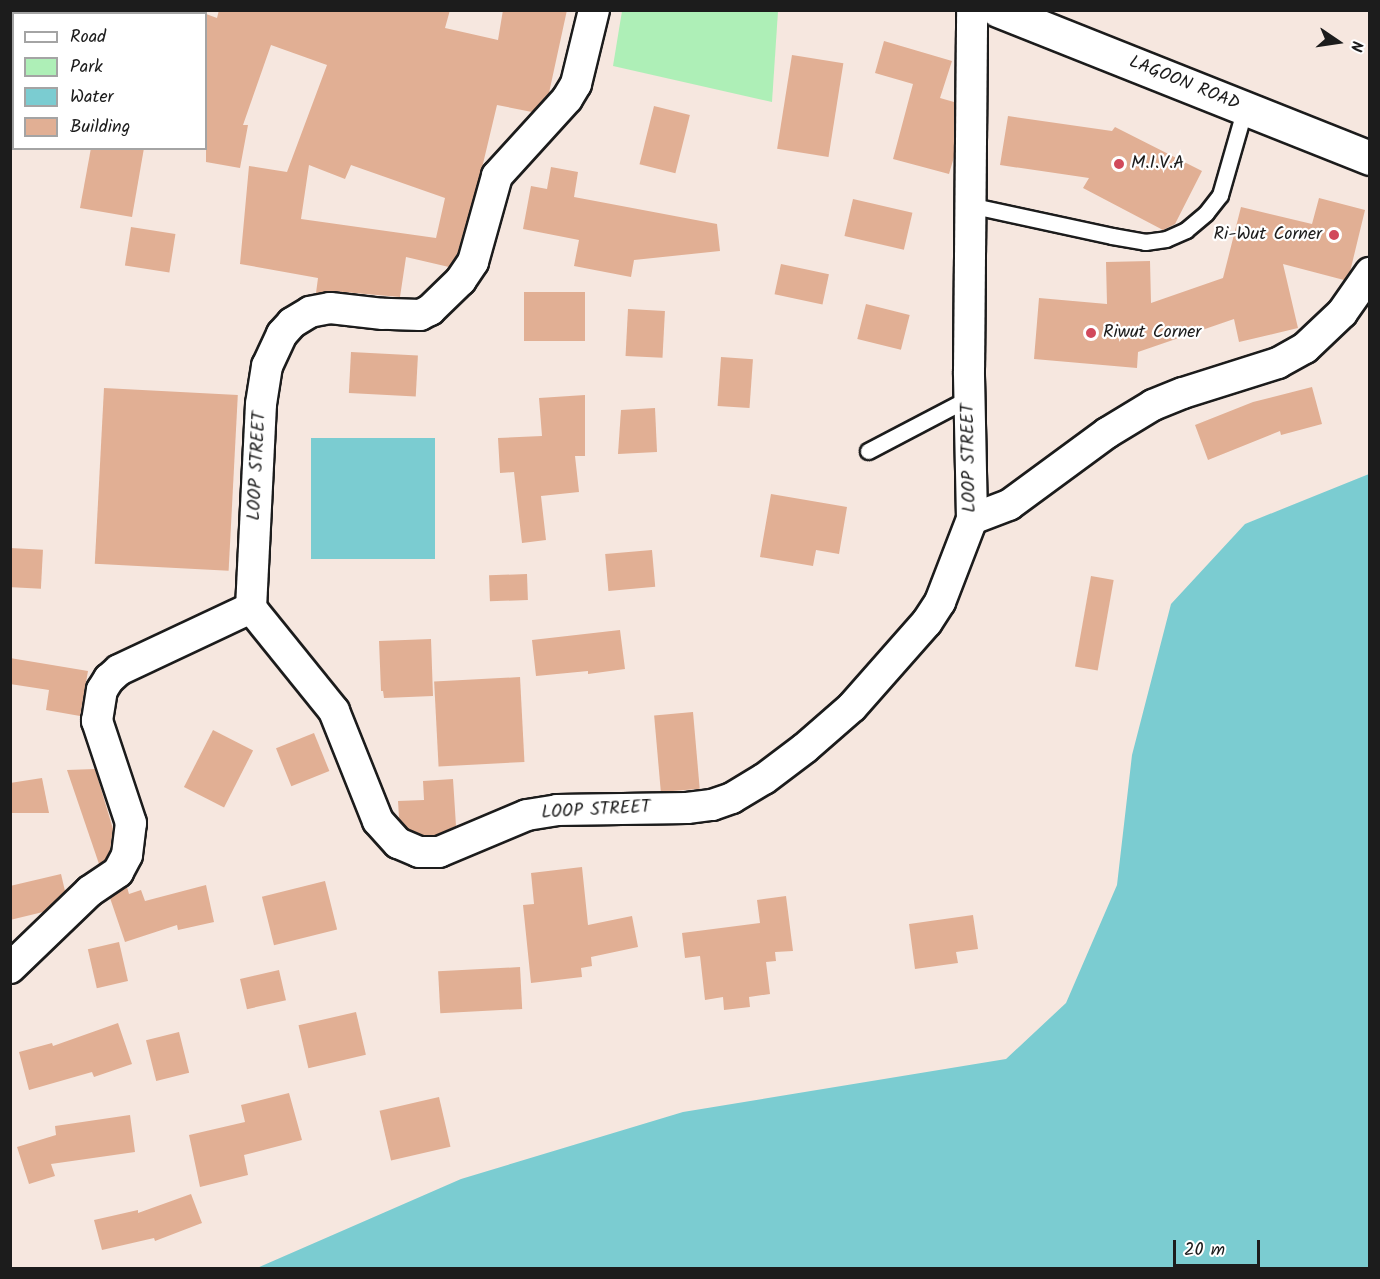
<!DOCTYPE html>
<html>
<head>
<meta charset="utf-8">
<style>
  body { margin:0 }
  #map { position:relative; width:1380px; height:1279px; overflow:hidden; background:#f6e7df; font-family:Kalam,sans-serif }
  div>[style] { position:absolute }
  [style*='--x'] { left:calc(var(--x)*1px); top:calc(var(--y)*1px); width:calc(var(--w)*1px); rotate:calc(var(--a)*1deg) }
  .green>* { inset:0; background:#aeefb7 }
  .water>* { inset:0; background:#7bccd1; transform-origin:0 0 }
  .building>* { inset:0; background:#e1af94; transform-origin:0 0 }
  .roads { filter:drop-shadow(2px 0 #1c1c1c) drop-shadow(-2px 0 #1c1c1c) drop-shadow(0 2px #1c1c1c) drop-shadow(0 -2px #1c1c1c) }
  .service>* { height:15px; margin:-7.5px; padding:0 7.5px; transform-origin:7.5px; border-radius:7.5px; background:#fff }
  .minor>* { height:30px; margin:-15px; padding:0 15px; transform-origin:15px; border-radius:15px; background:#fff }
  .primary>* { height:33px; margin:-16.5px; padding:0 16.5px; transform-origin:16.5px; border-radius:16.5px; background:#fff }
  .dots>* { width:16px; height:16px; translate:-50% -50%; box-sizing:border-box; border:3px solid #fff; border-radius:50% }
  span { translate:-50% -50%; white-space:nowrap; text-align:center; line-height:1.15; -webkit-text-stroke:4.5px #fff; paint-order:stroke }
  .street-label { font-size:18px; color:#1c1c1c }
  .poi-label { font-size:18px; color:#1c1c1c }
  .left { translate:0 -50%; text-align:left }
  .right { translate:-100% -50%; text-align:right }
  .frame { position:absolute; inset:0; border:12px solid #1c1c1c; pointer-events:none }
  .legend { position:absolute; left:12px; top:12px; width:195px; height:138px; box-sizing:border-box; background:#fff; border:2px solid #a4a4a4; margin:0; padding:8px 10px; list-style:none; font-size:18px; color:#1c1c1c }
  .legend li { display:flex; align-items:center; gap:12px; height:30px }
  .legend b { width:30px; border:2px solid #a4a4a4 }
  .north { position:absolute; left:1308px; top:12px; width:60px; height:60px; -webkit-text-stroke:4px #fff; paint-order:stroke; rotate:103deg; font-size:16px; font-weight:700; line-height:24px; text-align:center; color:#1c1c1c }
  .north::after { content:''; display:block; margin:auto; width:21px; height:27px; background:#1c1c1c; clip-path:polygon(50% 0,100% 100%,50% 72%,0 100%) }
  .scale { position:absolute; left:1173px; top:1240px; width:87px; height:27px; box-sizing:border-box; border:3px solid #1c1c1c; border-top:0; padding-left:8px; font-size:18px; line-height:21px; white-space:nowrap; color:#1c1c1c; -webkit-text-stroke:4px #fff; paint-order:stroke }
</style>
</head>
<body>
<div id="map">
  <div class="green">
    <i style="clip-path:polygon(622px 11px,778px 11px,772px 102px,613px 66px)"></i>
  </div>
  <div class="water">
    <i style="left:435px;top:438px;width:121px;height:124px;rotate:90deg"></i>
    <i style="clip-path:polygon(1369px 474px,1369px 1268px,257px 1268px,461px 1179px,683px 1112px,1006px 1059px,1066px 1003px,1117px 885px,1132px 755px,1171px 604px,1245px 524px)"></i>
  </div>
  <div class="building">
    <i style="clip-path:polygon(evenodd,219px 10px,450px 10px,445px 28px,498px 40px,503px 10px,567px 10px,549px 93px,532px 112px,497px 105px,482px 168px,457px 255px,449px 267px,406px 257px,400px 297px,332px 291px,316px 293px,318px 278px,240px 264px,249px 166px,287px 172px,327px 65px,271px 45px,243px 125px,248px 125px,240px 168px,206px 162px,206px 14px,217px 18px,219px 10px,309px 165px,345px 179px,351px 165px,445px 198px,436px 238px,301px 219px,309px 165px)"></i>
    <i style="clip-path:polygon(884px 41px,952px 61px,940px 98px,954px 102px,954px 157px,949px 174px,893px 159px,913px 84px,875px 73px)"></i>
    <i style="left:792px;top:55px;width:52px;height:95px;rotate:9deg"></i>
    <i style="left:654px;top:106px;width:37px;height:60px;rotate:14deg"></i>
    <i style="clip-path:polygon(1008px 116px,1112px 131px,1115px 127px,1202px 171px,1175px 224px,1163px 230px,1083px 188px,1089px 178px,1000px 165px)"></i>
    <i style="clip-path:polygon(91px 148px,144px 148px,132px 217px,80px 208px)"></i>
    <i style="clip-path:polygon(551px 167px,578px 172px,574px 197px,717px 224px,720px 251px,634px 260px,631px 277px,574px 266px,579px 240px,523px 229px,531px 186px,547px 189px)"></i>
    <i style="clip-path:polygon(1319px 198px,1365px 210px,1350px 272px,1344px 280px,1283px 264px,1298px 328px,1239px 342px,1234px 319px,1138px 352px,1137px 368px,1034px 359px,1039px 298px,1107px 304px,1106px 262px,1150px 261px,1151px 303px,1223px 278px,1241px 207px,1312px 224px)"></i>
    <i style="left:853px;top:199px;width:61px;height:38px;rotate:13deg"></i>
    <i style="left:131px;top:227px;width:45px;height:39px;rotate:9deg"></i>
    <i style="left:781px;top:264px;width:49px;height:31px;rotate:12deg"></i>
    <i style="left:524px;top:292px;width:61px;height:49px"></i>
    <i style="left:866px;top:304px;width:45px;height:36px;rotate:14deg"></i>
    <i style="left:628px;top:309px;width:37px;height:47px;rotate:3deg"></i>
    <i style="left:351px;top:352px;width:67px;height:41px;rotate:3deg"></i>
    <i style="left:721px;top:357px;width:32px;height:49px;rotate:4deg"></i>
    <i style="clip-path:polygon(1312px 387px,1322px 424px,1281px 435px,1280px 431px,1208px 460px,1195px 425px,1253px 402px)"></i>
    <i style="left:104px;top:388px;width:134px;height:176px;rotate:3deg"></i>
    <i style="clip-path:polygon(585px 395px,585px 456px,575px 456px,579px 492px,541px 496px,546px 540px,522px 543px,514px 472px,500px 473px,498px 438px,542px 436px,539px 398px)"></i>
    <i style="clip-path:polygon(655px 408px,657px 452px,618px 454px,621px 410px)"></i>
    <i style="clip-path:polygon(771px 494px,847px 507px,839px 554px,816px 550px,813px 566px,760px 557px)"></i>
    <i style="left:10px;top:548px;width:33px;height:39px;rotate:3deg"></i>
    <i style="left:652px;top:550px;width:37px;height:47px;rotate:85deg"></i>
    <i style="left:527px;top:574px;width:26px;height:38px;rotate:88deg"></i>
    <i style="left:1091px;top:576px;width:23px;height:92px;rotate:10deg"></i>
    <i style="clip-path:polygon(620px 630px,625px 669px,588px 674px,588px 671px,536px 676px,532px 640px)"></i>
    <i style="clip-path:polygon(431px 639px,433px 696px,384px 698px,383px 691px,381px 691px,379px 641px)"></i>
    <i style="clip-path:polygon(10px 658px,88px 671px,80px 716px,46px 710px,49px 690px,10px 684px)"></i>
    <i style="left:520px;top:677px;width:85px;height:86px;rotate:87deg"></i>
    <i style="left:693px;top:712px;width:77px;height:39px;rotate:85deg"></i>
    <i style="left:213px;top:730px;width:45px;height:64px;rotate:27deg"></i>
    <i style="left:314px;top:733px;width:41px;height:41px;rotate:68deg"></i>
    <i style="clip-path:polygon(95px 769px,113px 829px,110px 850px,105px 860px,99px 864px,67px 770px)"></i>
    <i style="clip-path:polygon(42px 778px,49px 813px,10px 813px,10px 783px)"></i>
    <i style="clip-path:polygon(453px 779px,456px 826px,436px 835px,423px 835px,408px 829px,399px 818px,398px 801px,424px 800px,423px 781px)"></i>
    <i style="clip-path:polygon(582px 867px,588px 925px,632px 916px,638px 947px,591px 957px,592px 966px,581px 968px,582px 977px,531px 983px,523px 905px,534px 904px,531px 873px)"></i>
    <i style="clip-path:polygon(61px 874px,65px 891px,43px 912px,10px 920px,10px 886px)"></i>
    <i style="left:325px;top:881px;width:50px;height:65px;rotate:76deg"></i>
    <i style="clip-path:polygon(206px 885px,214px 922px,178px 930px,177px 925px,125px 942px,110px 898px,127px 887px,129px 894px,141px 890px,145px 901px)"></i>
    <i style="clip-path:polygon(786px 896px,793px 951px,775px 952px,776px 961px,766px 962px,770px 994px,749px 997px,750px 1007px,724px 1010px,723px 997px,705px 1000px,700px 956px,685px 958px,682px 933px,760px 923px,757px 900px)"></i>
    <i style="clip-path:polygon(973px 915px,978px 949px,956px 952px,958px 963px,915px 969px,909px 924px)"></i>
    <i style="left:119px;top:942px;width:40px;height:32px;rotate:77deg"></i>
    <i style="left:520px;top:967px;width:42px;height:82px;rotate:87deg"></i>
    <i style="left:279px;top:970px;width:31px;height:40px;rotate:77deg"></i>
    <i style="left:356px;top:1012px;width:44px;height:59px;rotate:77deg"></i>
    <i style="clip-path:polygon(118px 1023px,132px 1064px,94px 1077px,92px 1072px,29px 1090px,19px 1052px,52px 1043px,53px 1046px)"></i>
    <i style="left:179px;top:1032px;width:42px;height:34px;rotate:76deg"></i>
    <i style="clip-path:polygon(289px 1093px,302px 1140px,244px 1155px,248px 1175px,200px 1187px,189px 1135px,245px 1122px,241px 1105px)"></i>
    <i style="left:439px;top:1097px;width:51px;height:61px;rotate:77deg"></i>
    <i style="clip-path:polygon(130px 1115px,135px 1152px,51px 1164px,55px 1176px,29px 1184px,17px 1147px,56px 1135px,55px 1126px)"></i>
    <i style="clip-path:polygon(191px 1194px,202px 1223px,155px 1241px,154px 1238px,102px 1250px,94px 1220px,138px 1210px,138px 1213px)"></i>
  </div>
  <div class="roads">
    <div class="service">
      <i style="--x:969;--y:205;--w:146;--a:12.2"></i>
      <i style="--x:1112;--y:236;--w:34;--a:10"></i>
      <i style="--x:1145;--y:242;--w:21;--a:-8"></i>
      <i style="--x:1166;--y:239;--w:22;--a:-24"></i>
      <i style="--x:1186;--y:230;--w:26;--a:-40"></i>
      <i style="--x:1206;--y:213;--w:23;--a:-52"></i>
      <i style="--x:1220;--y:195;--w:91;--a:-74"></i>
      <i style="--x:868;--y:451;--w:114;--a:-27.7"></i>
    </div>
    <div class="minor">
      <i style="--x:594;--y:10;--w:76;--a:103.7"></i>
      <i style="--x:576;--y:84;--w:17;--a:121"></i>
      <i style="--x:567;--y:99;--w:104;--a:132.3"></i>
      <i style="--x:497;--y:176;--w:89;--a:105.6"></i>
      <i style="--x:473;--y:262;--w:22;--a:124"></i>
      <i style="--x:461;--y:280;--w:43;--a:135.9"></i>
      <i style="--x:430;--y:310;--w:11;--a:153"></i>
      <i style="--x:420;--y:315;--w:37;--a:-178"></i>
      <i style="--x:383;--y:314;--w:53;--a:-173.5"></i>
      <i style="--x:330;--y:308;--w:20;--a:169"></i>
      <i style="--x:310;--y:312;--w:21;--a:149"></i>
      <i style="--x:292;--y:323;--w:15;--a:132"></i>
      <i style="--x:282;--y:334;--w:35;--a:115"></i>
      <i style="--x:267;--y:366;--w:38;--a:99"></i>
      <i style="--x:261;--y:404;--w:204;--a:92.8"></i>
      <i style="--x:251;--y:608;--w:132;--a:51.1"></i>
      <i style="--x:334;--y:711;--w:118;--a:68.2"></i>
      <i style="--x:378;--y:821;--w:30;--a:48"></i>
      <i style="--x:398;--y:843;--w:23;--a:23"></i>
      <i style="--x:419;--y:852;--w:20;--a:0"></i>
      <i style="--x:439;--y:852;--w:95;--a:-22.8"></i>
      <i style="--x:527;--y:815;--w:30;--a:-9"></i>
      <i style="--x:557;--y:810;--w:130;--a:-0.9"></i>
      <i style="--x:687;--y:808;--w:25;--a:-7"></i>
      <i style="--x:712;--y:805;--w:21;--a:-19"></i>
      <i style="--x:732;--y:798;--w:37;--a:-31"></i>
      <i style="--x:764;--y:779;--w:51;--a:-37.1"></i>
      <i style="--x:805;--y:748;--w:62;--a:-41.1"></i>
      <i style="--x:852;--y:707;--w:113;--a:-48.6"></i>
      <i style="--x:927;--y:622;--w:24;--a:-57"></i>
      <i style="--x:940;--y:602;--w:89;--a:-68.9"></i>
      <i style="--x:972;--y:519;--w:148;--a:-91.2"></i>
      <i style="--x:969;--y:371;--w:361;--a:-89.5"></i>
      <i style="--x:972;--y:519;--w:40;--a:-21"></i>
      <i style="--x:1009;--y:505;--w:122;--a:-36.3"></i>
      <i style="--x:1107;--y:433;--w:54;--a:-31.3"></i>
      <i style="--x:1153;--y:405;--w:32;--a:-22"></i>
      <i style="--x:1183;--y:393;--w:100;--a:-17.5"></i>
      <i style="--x:1278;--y:363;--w:31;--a:-29"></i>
      <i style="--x:1305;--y:348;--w:51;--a:-43.4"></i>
      <i style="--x:1342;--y:313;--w:49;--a:-55"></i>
      <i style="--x:10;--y:968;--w:111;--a:-43.9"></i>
      <i style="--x:90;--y:891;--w:34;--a:-34"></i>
      <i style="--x:118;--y:872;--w:19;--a:-62"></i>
      <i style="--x:127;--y:855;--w:32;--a:-83"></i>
      <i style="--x:131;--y:823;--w:108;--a:-108.4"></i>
      <i style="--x:97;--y:721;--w:31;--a:-81"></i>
      <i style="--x:102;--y:690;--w:13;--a:-58"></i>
      <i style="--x:109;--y:679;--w:13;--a:-42"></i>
      <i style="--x:119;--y:670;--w:146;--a:-25.2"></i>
    </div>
    <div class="primary">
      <i style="--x:998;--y:10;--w:400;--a:21.7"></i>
    </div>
  </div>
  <div class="dots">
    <i style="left:1119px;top:164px;background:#d1495b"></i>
    <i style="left:1334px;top:235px;background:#d1495b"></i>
    <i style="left:1091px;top:333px;background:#d1495b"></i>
  </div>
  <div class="street-label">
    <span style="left:1184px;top:84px;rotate:22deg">LAGOON ROAD</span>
    <span style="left:970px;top:458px;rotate:-91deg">LOOP STREET</span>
    <span style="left:258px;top:466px;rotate:-87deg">LOOP STREET</span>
    <span style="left:596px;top:811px;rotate:-3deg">LOOP STREET</span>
  </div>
  <div class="poi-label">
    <span class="left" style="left:1131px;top:164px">M.I.V.A</span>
    <span class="right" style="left:1322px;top:235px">Ri-Wut Corner</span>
    <span class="left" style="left:1103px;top:333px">Riwut Corner</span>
  </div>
  <div class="frame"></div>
  <ul class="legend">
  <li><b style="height:8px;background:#fff"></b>Road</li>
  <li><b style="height:16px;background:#aeefb7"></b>Park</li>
  <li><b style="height:16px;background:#7bccd1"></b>Water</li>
  <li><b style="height:16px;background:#e1af94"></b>Building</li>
  </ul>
  <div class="north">N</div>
  <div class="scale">20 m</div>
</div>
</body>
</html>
